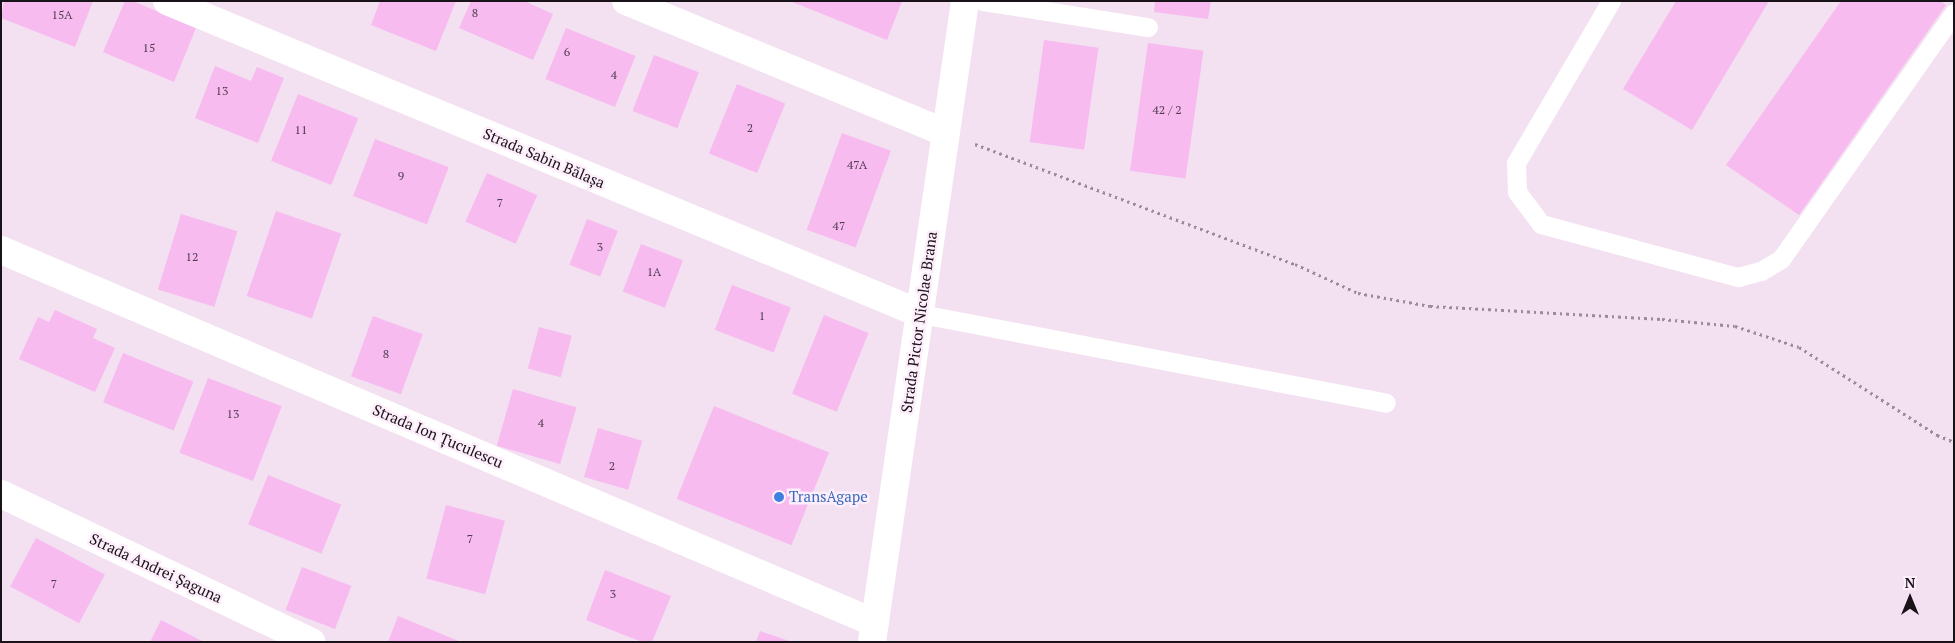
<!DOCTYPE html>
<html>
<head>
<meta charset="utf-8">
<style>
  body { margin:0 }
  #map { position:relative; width:1955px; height:643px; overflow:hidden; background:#f3e0f1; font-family:"PT Serif",serif }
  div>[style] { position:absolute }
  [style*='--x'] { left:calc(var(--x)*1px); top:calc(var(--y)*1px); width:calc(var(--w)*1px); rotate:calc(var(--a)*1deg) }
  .building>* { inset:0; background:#f7bbf0; transform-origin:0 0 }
  .path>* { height:3px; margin-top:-1.5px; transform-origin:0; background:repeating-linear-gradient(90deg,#998b98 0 2.5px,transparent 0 6.5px) }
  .service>* { height:19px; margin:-9.5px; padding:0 9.5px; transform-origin:9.5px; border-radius:9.5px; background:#fff }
  .minor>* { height:28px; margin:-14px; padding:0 14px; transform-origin:14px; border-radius:14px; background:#fff }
  .tertiary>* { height:28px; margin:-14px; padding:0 14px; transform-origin:14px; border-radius:14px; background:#fff }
  .dots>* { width:14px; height:14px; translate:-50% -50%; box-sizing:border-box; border:2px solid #feeefc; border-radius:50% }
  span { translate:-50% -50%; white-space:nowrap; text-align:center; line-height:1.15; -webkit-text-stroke:5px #feeefc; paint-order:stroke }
  .number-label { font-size:12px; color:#503c4e }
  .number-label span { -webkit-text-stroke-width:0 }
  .street-label { font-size:15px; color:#191218 }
  .shop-label { font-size:15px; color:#366cbe }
  .left { translate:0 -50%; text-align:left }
  .frame { position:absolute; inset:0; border:2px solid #191218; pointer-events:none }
  .north { position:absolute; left:1885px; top:573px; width:50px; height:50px; -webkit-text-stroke:4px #feeefc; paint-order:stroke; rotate:0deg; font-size:14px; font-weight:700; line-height:20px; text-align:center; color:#191218 }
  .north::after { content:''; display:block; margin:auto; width:18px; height:22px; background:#191218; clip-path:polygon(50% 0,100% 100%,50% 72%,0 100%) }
</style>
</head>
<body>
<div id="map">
  <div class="building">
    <i style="clip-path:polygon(4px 1px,93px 1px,75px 47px,1px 18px)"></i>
    <i style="clip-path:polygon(125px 1px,133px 1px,196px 28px,174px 82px,103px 52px)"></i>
    <i style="clip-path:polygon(380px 1px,456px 1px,436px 51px,371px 25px)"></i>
    <i style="clip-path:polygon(471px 1px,524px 1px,553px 14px,533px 60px,459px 28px)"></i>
    <i style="clip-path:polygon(790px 1px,902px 1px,887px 40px)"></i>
    <i style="clip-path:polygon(1155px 1px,1211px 1px,1208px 19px,1154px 12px)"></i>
    <i style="clip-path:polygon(1676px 1px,1769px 1px,1692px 130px,1623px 89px)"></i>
    <i style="clip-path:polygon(1841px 1px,1940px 1px,1946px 5px,1799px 215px,1726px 165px)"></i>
    <i style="left:566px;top:28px;width:75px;height:55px;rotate:22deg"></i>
    <i style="left:1044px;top:40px;width:55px;height:103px;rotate:8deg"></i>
    <i style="left:1148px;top:43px;width:56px;height:129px;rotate:8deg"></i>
    <i style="left:654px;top:55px;width:48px;height:60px;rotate:21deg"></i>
    <i style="clip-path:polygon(215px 66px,251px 81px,257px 67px,284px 78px,258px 143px,195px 118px)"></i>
    <i style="left:737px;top:84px;width:52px;height:75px;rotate:22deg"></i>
    <i style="left:298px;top:94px;width:65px;height:72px;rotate:22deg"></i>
    <i style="left:842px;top:133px;width:52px;height:103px;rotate:20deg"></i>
    <i style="left:375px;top:139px;width:79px;height:61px;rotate:21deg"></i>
    <i style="left:487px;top:173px;width:55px;height:53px;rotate:24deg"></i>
    <i style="left:276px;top:211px;width:69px;height:90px;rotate:19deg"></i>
    <i style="left:181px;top:214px;width:59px;height:79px;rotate:17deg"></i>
    <i style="left:587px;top:219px;width:33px;height:49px;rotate:21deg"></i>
    <i style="left:641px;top:244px;width:45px;height:51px;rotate:21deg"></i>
    <i style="left:732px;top:285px;width:63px;height:48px;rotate:21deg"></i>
    <i style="clip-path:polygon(55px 310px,97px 329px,93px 338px,115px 348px,95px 392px,19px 359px,38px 317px,49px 322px)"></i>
    <i style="left:824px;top:315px;width:48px;height:85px;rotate:22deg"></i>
    <i style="left:373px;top:316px;width:53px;height:64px;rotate:20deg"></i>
    <i style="left:539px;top:327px;width:34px;height:43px;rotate:15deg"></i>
    <i style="left:123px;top:353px;width:76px;height:53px;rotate:22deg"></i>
    <i style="left:208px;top:378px;width:79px;height:80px;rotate:21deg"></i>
    <i style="left:513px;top:389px;width:66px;height:59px;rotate:16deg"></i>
    <i style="left:714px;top:406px;width:124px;height:100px;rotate:22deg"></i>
    <i style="left:598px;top:428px;width:46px;height:51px;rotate:16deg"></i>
    <i style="left:268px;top:475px;width:79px;height:53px;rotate:22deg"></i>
    <i style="left:446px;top:505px;width:61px;height:76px;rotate:15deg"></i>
    <i style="left:36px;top:538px;width:78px;height:55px;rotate:28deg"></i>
    <i style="left:302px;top:567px;width:53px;height:46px;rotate:21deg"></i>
    <i style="clip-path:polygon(605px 570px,671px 596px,652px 642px,642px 642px,586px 620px)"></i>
    <i style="clip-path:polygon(398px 616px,461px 642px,388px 642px)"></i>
    <i style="clip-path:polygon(161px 620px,204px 642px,150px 642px)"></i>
    <i style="clip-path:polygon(760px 631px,789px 641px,789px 642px,756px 642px)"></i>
  </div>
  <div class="path">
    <i style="--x:975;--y:144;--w:342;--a:20.6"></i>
    <i style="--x:1295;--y:264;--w:69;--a:24.7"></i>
    <i style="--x:1358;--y:293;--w:73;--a:10.2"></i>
    <i style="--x:1430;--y:306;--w:232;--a:3.2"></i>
    <i style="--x:1662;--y:319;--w:73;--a:5.5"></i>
    <i style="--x:1735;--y:326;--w:67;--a:18.2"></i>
    <i style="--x:1799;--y:347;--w:164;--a:32.5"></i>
    <i style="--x:1937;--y:435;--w:18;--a:22"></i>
  </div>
  <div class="service">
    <i style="--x:983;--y:1;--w:167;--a:9"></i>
    <i style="--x:1611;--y:1;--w:188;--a:120.4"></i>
    <i style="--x:1516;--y:163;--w:29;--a:88"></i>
    <i style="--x:1517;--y:192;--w:40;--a:53"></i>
    <i style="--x:1541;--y:224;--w:204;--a:15.1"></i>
    <i style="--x:1738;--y:277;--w:24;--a:-15"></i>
    <i style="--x:1761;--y:271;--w:23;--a:-31"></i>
    <i style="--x:1781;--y:259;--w:301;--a:-54.9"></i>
    <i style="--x:921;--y:314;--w:473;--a:10.8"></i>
  </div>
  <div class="minor">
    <i style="--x:167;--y:1;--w:816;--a:22.54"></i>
    <i style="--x:626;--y:1;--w:346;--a:22.4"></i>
    <i style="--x:1;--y:250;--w:950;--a:23.11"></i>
    <i style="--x:1;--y:494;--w:344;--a:25.5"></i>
  </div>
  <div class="tertiary">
    <i style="--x:872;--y:642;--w:648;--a:-81.74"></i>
  </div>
  <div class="dots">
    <i style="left:779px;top:497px;background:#3f7fe0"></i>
  </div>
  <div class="number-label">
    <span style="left:475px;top:13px">8</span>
    <span style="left:62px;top:15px">15A</span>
    <span style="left:149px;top:48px">15</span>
    <span style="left:567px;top:52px">6</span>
    <span style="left:614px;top:75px">4</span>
    <span style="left:222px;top:91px">13</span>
    <span style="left:1167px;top:110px">42 / 2</span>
    <span style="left:750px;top:128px">2</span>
    <span style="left:301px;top:130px">11</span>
    <span style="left:857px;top:165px">47A</span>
    <span style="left:401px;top:176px">9</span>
    <span style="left:500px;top:203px">7</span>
    <span style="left:839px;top:226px">47</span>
    <span style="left:600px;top:247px">3</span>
    <span style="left:192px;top:257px">12</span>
    <span style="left:654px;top:272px">1A</span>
    <span style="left:762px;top:316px">1</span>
    <span style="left:386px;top:354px">8</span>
    <span style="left:233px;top:414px">13</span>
    <span style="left:541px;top:423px">4</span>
    <span style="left:612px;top:466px">2</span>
    <span style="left:470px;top:539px">7</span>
    <span style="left:54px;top:584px">7</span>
    <span style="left:613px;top:594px">3</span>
  </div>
  <div class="street-label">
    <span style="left:544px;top:158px;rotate:23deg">Strada Sabin Bălașa</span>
    <span style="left:919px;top:322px;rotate:-82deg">Strada Pictor Nicolae Brana</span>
    <span style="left:438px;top:436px;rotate:23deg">Strada Ion Țuculescu</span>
    <span style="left:156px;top:568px;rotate:25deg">Strada Andrei Șaguna</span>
  </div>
  <div class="shop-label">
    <span class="left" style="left:789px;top:497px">TransAgape</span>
  </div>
  <div class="frame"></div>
  <div class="north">N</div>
</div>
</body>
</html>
